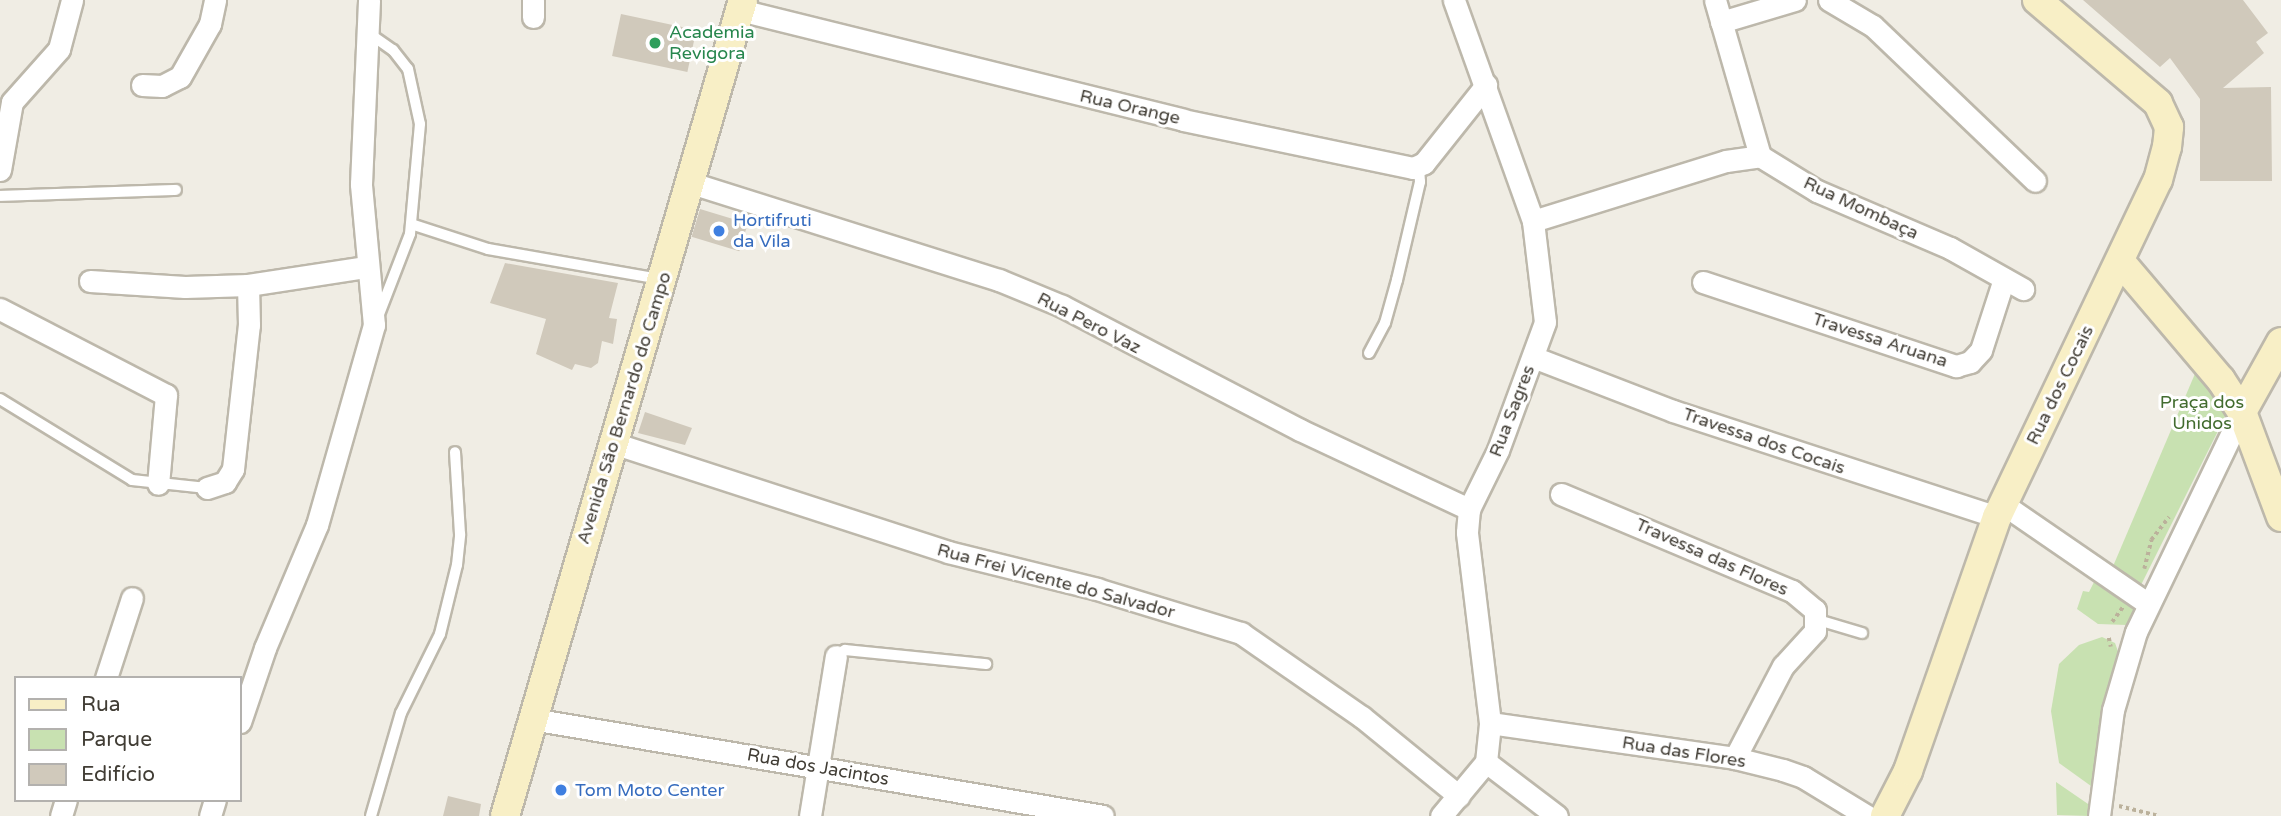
<!DOCTYPE html>
<html>
<head>
<meta charset="utf-8">
<style>
  body { margin:0 }
  #map { position:relative; width:2281px; height:816px; overflow:hidden; background:#f0ede4; font-family:"Varela Round",sans-serif }
  div>[style] { position:absolute }
  [style*='--x'] { left:calc(var(--x)*1px); top:calc(var(--y)*1px); width:calc(var(--w)*1px); rotate:calc(var(--a)*1deg) }
  .green>* { inset:0; background:#c8e1b1 }
  .building>* { inset:0; background:#d0c9bb; transform-origin:0 0 }
  .path>* { height:3.5px; margin-top:-1.75px; transform-origin:0; background:repeating-linear-gradient(90deg,#bbb19b 0 3.5px,transparent 0 7px) }
  .roads { filter:drop-shadow(2px 0 #bdb8ab) drop-shadow(-2px 0 #bdb8ab) drop-shadow(0 2px #bdb8ab) drop-shadow(0 -2px #bdb8ab) }
  .lane>* { height:10px; margin:-5px; padding:0 5px; transform-origin:5px; border-radius:5px; background:#fff }
  .street>* { height:21px; margin:-10.5px; padding:0 10.5px; transform-origin:10.5px; border-radius:10.5px; background:#fff }
  .secondary>* { height:28px; margin:-14px; padding:0 14px; transform-origin:14px; border-radius:14px; background:#f8efc6 }
  .dots>* { width:19px; height:19px; translate:-50% -50%; box-sizing:border-box; border:4px solid #fff; border-radius:50% }
  span { translate:-50% -50%; white-space:nowrap; text-align:center; line-height:1.15; -webkit-text-stroke:6px #fff; paint-order:stroke }
  .leisure-label { font-size:18px; color:#27864d }
  .left { translate:0 -50%; text-align:left }
  .street-label { font-size:18px; color:#413d35 }
  .shop-label { font-size:18px; color:#366cbe }
  .park-label { font-size:18px; color:#426c2f }
  .legend { position:absolute; left:14px; top:676px; width:228px; height:126px; box-sizing:border-box; background:#fff; border:2px solid #b3b1ae; margin:0; padding:9px 12px; list-style:none; font-size:21px; color:#413d35 }
  .legend li { display:flex; align-items:center; gap:14px; height:35px }
  .legend b { width:35px; border:2px solid #b3b1ae }
</style>
</head>
<body>
<div id="map">
  <div class="green">
    <i style="clip-path:polygon(2197px 369px,2227px 413px,2140px 587px,2111px 571px)"></i>
    <i style="clip-path:polygon(2096px 578px,2132px 602px,2135px 612px,2127px 625px,2098px 624px,2077px 609px,2083px 591px,2089px 592px)"></i>
    <i style="clip-path:polygon(2102px 637px,2115px 643px,2119px 654px,2091px 786px,2059px 763px,2051px 711px,2059px 664px,2079px 645px)"></i>
    <i style="clip-path:polygon(2056px 782px,2091px 806px,2090px 816px,2057px 815px)"></i>
  </div>
  <div class="building">
    <i style="clip-path:polygon(2083px 0,2243px 0,2268px 33px,2256px 42px,2264px 53px,2223px 88px,2271px 87px,2272px 181px,2200px 181px,2200px 99px,2170px 58px,2160px 67px)"></i>
    <i style="left:621px;top:14px;width:77px;height:43px;rotate:12deg"></i>
    <i style="left:700px;top:209px;width:50px;height:29px;rotate:17deg"></i>
    <i style="clip-path:polygon(505px 263px,618px 283px,609px 318px,617px 319px,613px 344px,602px 341px,598px 363px,591px 368px,575px 364px,572px 370px,536px 354px,546px 319px,490px 303px)"></i>
    <i style="clip-path:polygon(645px 412px,692px 428px,685px 445px,638px 433px)"></i>
    <i style="clip-path:polygon(448px 796px,481px 804px,479px 816px,443px 816px)"></i>
  </div>
  <div class="path">
    <i style="--x:2144;--y:569;--w:30;--a:-76"></i>
    <i style="--x:2151;--y:540;--w:29;--a:-52"></i>
    <i style="--x:2112;--y:622;--w:19;--a:-54"></i>
    <i style="--x:2109;--y:638;--w:9;--a:77"></i>
    <i style="--x:2119;--y:806;--w:41;--a:14"></i>
  </div>
  <div class="roads">
    <div class="lane">
      <i style="--x:367;--y:32;--w:32;--a:35"></i>
      <i style="--x:393;--y:50;--w:24;--a:52"></i>
      <i style="--x:408;--y:69;--w:56;--a:77.7"></i>
      <i style="--x:420;--y:124;--w:110;--a:95.2"></i>
      <i style="--x:410;--y:234;--w:89;--a:111.1"></i>
      <i style="--x:0;--y:196;--w:176;--a:-2"></i>
      <i style="--x:411;--y:224;--w:81;--a:18"></i>
      <i style="--x:488;--y:249;--w:175;--a:9.9"></i>
      <i style="--x:1369;--y:353;--w:34;--a:-62"></i>
      <i style="--x:1385;--y:323;--w:45;--a:-74.4"></i>
      <i style="--x:1397;--y:280;--w:101;--a:-76.8"></i>
      <i style="--x:1420;--y:182;--w:15;--a:-94"></i>
      <i style="--x:0;--y:399;--w:155;--a:31.5"></i>
      <i style="--x:132;--y:480;--w:75;--a:6.1"></i>
      <i style="--x:1818;--y:620;--w:46;--a:16.5"></i>
      <i style="--x:836;--y:656;--w:11;--a:-34"></i>
      <i style="--x:845;--y:650;--w:142;--a:5.7"></i>
      <i style="--x:371;--y:816;--w:107;--a:-73.8"></i>
      <i style="--x:401;--y:713;--w:88;--a:-63.7"></i>
      <i style="--x:440;--y:634;--w:71;--a:-76.2"></i>
      <i style="--x:457;--y:565;--w:31;--a:-84"></i>
      <i style="--x:460;--y:534;--w:82;--a:-93.5"></i>
    </div>
    <div class="street">
      <i style="--x:1715;--y:0;--w:162;--a:73.9"></i>
      <i style="--x:1829;--y:0;--w:51;--a:30.6"></i>
      <i style="--x:1873;--y:26;--w:224;--a:43.7"></i>
      <i style="--x:740;--y:10;--w:456;--a:13.9"></i>
      <i style="--x:1183;--y:120;--w:235;--a:11.8"></i>
      <i style="--x:1413;--y:168;--w:12;--a:-24"></i>
      <i style="--x:1424;--y:163;--w:100;--a:-51.5"></i>
      <i style="--x:533;--y:17;--w:17;--a:-90"></i>
      <i style="--x:1721;--y:22;--w:77;--a:-16.6"></i>
      <i style="--x:142;--y:85;--w:20;--a:3"></i>
      <i style="--x:162;--y:86;--w:20;--a:-27"></i>
      <i style="--x:180;--y:77;--w:61;--a:-60.5"></i>
      <i style="--x:210;--y:24;--w:25;--a:-78"></i>
      <i style="--x:0;--y:170;--w:69;--a:-80"></i>
      <i style="--x:12;--y:102;--w:71;--a:-48.4"></i>
      <i style="--x:59;--y:49;--w:51;--a:-75.1"></i>
      <i style="--x:691;--y:183;--w:323;--a:17.5"></i>
      <i style="--x:999;--y:280;--w:68;--a:22.4"></i>
      <i style="--x:1062;--y:306;--w:268;--a:27.5"></i>
      <i style="--x:1300;--y:430;--w:187;--a:25.1"></i>
      <i style="--x:1533;--y:221;--w:202;--a:-17.3"></i>
      <i style="--x:1726;--y:161;--w:34;--a:-8"></i>
      <i style="--x:1760;--y:156;--w:67;--a:31.6"></i>
      <i style="--x:1817;--y:191;--w:145;--a:23.2"></i>
      <i style="--x:1950;--y:248;--w:84;--a:29.3"></i>
      <i style="--x:90;--y:281;--w:95;--a:3.6"></i>
      <i style="--x:185;--y:287;--w:63;--a:-1.8"></i>
      <i style="--x:248;--y:285;--w:118;--a:-8.7"></i>
      <i style="--x:1703;--y:282;--w:267;--a:18.4"></i>
      <i style="--x:1956;--y:366;--w:15;--a:-16"></i>
      <i style="--x:1970;--y:362;--w:16;--a:-47"></i>
      <i style="--x:1981;--y:350;--w:75;--a:-72.1"></i>
      <i style="--x:0;--y:309;--w:187;--a:27.4"></i>
      <i style="--x:166;--y:395;--w:89;--a:95.1"></i>
      <i style="--x:1533;--y:357;--w:150;--a:21.1"></i>
      <i style="--x:1673;--y:411;--w:341;--a:18.1"></i>
      <i style="--x:613;--y:443;--w:352;--a:18"></i>
      <i style="--x:948;--y:552;--w:154;--a:13.9"></i>
      <i style="--x:1097;--y:589;--w:151;--a:17"></i>
      <i style="--x:1241;--y:633;--w:147;--a:34.8"></i>
      <i style="--x:1362;--y:717;--w:125;--a:39.2"></i>
      <i style="--x:207;--y:488;--w:19;--a:-18"></i>
      <i style="--x:225;--y:482;--w:15;--a:-58"></i>
      <i style="--x:233;--y:469;--w:145;--a:-83.7"></i>
      <i style="--x:249;--y:325;--w:40;--a:-91.4"></i>
      <i style="--x:1561;--y:494;--w:251;--a:22.8"></i>
      <i style="--x:1792;--y:591;--w:30;--a:40"></i>
      <i style="--x:1815;--y:610;--w:21;--a:90"></i>
      <i style="--x:1815;--y:631;--w:47;--a:132.4"></i>
      <i style="--x:1783;--y:666;--w:104;--a:117.6"></i>
      <i style="--x:2003;--y:504;--w:175;--a:34.5"></i>
      <i style="--x:106;--y:678;--w:84;--a:-72"></i>
      <i style="--x:532;--y:719;--w:579;--a:9.64"></i>
      <i style="--x:240;--y:722;--w:78;--a:-71.3"></i>
      <i style="--x:265;--y:648;--w:134;--a:-67.1"></i>
      <i style="--x:317;--y:525;--w:208;--a:-74.1"></i>
      <i style="--x:374;--y:325;--w:142;--a:-95.3"></i>
      <i style="--x:361;--y:184;--w:184;--a:-87.5"></i>
      <i style="--x:1490;--y:723;--w:247;--a:8.1"></i>
      <i style="--x:1735;--y:758;--w:49;--a:14"></i>
      <i style="--x:1783;--y:770;--w:21;--a:19"></i>
      <i style="--x:1803;--y:777;--w:75;--a:31.4"></i>
      <i style="--x:1486;--y:762;--w:89;--a:37.3"></i>
      <i style="--x:61;--y:816;--w:17;--a:-73"></i>
      <i style="--x:210;--y:816;--w:17;--a:-73"></i>
      <i style="--x:810;--y:816;--w:162;--a:-80.8"></i>
      <i style="--x:1441;--y:816;--w:70;--a:-50.2"></i>
      <i style="--x:1486;--y:762;--w:39;--a:-84"></i>
      <i style="--x:1490;--y:723;--w:192;--a:-96.9"></i>
      <i style="--x:1467;--y:532;--w:23;--a:-85"></i>
      <i style="--x:1469;--y:509;--w:66;--a:-63.8"></i>
      <i style="--x:1498;--y:450;--w:136;--a:-69.8"></i>
      <i style="--x:1545;--y:322;--w:102;--a:-96.8"></i>
      <i style="--x:1533;--y:221;--w:235;--a:-109.7"></i>
      <i style="--x:2099;--y:816;--w:107;--a:-82.5"></i>
      <i style="--x:2113;--y:710;--w:81;--a:-73.6"></i>
      <i style="--x:2136;--y:632;--w:244;--a:-64.3"></i>
    </div>
    <div class="secondary">
      <i style="--x:2120;--y:261;--w:156;--a:49.7"></i>
      <i style="--x:2221;--y:380;--w:38;--a:57"></i>
      <i style="--x:2242;--y:412;--w:112;--a:69.6"></i>
      <i style="--x:2242;--y:412;--w:80;--a:-60.9"></i>
      <i style="--x:505;--y:816;--w:850;--a:-73.74"></i>
      <i style="--x:1885;--y:816;--w:51;--a:-62.9"></i>
      <i style="--x:1908;--y:771;--w:269;--a:-70.7"></i>
      <i style="--x:1997;--y:517;--w:373;--a:-64.5"></i>
      <i style="--x:2158;--y:180;--w:34;--a:-75"></i>
      <i style="--x:2167;--y:147;--w:20;--a:-84"></i>
      <i style="--x:2169;--y:127;--w:26;--a:-115"></i>
      <i style="--x:2158;--y:103;--w:159;--a:-139.6"></i>
    </div>
  </div>
  <div class="dots">
    <i style="left:655px;top:43px;background:#2e9e5b"></i>
    <i style="left:719px;top:231px;background:#3f7fe0"></i>
    <i style="left:561px;top:790px;background:#3f7fe0"></i>
  </div>
  <div class="leisure-label">
    <span class="left" style="left:669px;top:43px">Academia<br>Revigora</span>
  </div>
  <div class="street-label">
    <span style="left:1130px;top:107px;rotate:13deg">Rua Orange</span>
    <span style="left:1861px;top:208px;rotate:25deg">Rua Mombaça</span>
    <span style="left:1089px;top:323px;rotate:27deg">Rua Pero Vaz</span>
    <span style="left:1880px;top:340px;rotate:18deg">Travessa Aruana</span>
    <span style="left:2060px;top:385px;rotate:-64deg">Rua dos Cocais</span>
    <span style="left:624px;top:408px;rotate:-73deg">Avenida São Bernardo do Campo</span>
    <span style="left:1512px;top:411px;rotate:-69deg">Rua Sagres</span>
    <span style="left:1764px;top:441px;rotate:19deg">Travessa dos Cocais</span>
    <span style="left:1712px;top:557px;rotate:24deg">Travessa das Flores</span>
    <span style="left:1056px;top:581px;rotate:15deg">Rua Frei Vicente do Salvador</span>
    <span style="left:1684px;top:752px;rotate:9deg">Rua das Flores</span>
    <span style="left:818px;top:767px;rotate:10deg">Rua dos Jacintos</span>
  </div>
  <div class="shop-label">
    <span class="left" style="left:733px;top:231px">Hortifruti<br>da Vila</span>
    <span class="left" style="left:575px;top:790px">Tom Moto Center</span>
  </div>
  <div class="park-label">
    <span style="left:2202px;top:413px">Praça dos<br>Unidos</span>
  </div>
  <ul class="legend">
  <li><b style="height:9px;background:#f8efc6"></b>Rua</li>
  <li><b style="height:19px;background:#c8e1b1"></b>Parque</li>
  <li><b style="height:19px;background:#d0c9bb"></b>Edifício</li>
  </ul>
</div>
</body>
</html>
